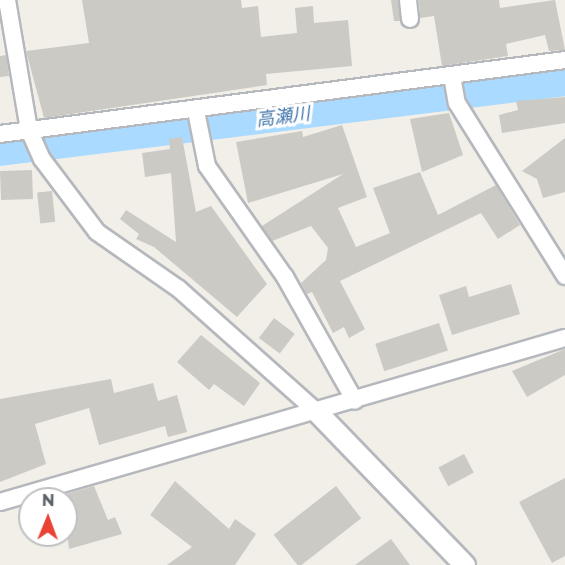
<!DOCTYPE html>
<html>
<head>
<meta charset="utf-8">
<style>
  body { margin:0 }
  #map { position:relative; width:565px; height:565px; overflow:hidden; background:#f1efe8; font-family:Montserrat,"Noto Sans JP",sans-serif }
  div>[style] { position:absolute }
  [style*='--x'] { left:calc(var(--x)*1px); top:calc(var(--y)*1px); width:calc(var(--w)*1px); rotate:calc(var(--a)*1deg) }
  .river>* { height:36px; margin:-18px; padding:0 18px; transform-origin:18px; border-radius:18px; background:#aadaff }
  .building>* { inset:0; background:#cccac5; transform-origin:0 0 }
  .roads { filter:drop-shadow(2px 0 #b5b8bc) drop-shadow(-2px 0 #b5b8bc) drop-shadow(0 2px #b5b8bc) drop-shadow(0 -2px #b5b8bc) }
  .minor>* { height:16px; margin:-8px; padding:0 8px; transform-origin:8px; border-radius:8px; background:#fff }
  .tertiary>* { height:20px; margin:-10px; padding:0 10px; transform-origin:10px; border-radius:10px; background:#fff }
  span { translate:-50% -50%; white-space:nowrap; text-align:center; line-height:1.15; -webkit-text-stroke:6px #fff; paint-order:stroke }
  .water-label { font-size:18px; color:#4174aa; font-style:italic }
  .north { position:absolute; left:18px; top:487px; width:60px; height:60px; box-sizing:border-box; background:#fff; border:2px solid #bfc1c3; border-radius:50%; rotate:1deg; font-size:16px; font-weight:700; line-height:24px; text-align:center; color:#5f6368 }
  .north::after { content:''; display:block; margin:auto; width:21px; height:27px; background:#ea4335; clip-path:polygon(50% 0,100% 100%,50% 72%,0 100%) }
</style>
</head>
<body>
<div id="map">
  <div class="river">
    <i style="--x:0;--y:148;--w:569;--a:-7.06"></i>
  </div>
  <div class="building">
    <i style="clip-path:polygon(82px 0,241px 0,242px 8px,258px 6px,261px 37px,297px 33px,295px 8px,313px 6px,314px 23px,348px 20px,352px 66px,266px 74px,267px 85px,44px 118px,26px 51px,89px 43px)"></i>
    <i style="clip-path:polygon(391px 0,398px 0,400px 21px,394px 21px)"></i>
    <i style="clip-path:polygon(419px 0,499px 0,500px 8px,555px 0,565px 50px,549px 51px,545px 35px,506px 44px,508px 56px,442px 66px,434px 16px,420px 18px)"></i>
    <i style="clip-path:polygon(6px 55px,9px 76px,0 77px,0 56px)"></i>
    <i style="clip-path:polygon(565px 97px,565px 123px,502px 133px,499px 115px,518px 110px,516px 101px)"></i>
    <i style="clip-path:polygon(449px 113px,463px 155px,422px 172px,410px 119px)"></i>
    <i style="clip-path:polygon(342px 125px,367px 197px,338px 208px,356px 247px,390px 233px,373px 188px,420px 172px,438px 215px,496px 185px,520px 225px,498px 239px,481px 213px,340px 281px,365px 329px,349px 338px,344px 327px,333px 333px,312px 292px,307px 294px,301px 283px,326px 260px,328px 248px,311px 226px,272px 241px,262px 226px,343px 174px,248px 203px,236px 142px,302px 131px,303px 137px)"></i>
    <i style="clip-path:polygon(182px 137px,196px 212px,211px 206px,267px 284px,237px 317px,154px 247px,136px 239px,139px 234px,120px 219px,126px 210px,176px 242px,171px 173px,145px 177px,142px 153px,170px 149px,169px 139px)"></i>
    <i style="clip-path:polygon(565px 138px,565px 192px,543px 198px,537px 179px,522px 171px)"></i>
    <i style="left:32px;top:170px;width:29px;height:32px;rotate:88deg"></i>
    <i style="left:52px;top:191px;width:31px;height:15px;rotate:84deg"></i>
    <i style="clip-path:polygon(511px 284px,520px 314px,452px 335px,439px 295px,466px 286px,469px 297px)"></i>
    <i style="left:274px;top:318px;width:26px;height:25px;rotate:37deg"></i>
    <i style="left:439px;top:323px;width:29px;height:67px;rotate:72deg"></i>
    <i style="clip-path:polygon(201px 335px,260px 383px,244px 406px,214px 384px,209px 390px,177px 362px)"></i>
    <i style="clip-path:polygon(565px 349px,565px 375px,527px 397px,512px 371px)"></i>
    <i style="clip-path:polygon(111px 379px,114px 393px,153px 383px,158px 401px,177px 395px,187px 432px,168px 437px,165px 426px,99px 445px,89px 408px,35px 424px,46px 464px,0 482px,0 399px)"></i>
    <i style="left:464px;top:454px;width:21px;height:29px;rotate:62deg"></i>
    <i style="clip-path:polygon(565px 478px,565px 556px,552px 563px,519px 502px)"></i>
    <i style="clip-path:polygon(175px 481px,229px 529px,235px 519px,256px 534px,235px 565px,167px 565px,192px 547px,150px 515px)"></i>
    <i style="clip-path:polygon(94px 486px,108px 520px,115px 517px,122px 534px,69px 549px,63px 495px)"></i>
    <i style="left:336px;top:486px;width:41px;height:79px;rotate:52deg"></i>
    <i style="clip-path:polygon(391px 539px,410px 565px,355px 565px)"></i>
  </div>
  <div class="roads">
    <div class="minor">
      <i style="--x:7;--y:0;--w:132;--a:80.4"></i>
      <i style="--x:29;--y:130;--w:32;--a:66"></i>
      <i style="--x:42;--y:159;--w:91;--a:53"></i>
      <i style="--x:97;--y:232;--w:100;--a:34.8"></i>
      <i style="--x:179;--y:289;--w:185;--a:41.7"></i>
      <i style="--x:408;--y:0;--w:19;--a:84"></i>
      <i style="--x:452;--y:76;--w:27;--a:80"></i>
      <i style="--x:457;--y:103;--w:204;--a:58"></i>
      <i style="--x:196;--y:111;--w:56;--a:78.7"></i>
      <i style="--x:207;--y:166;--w:136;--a:54.9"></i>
      <i style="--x:285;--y:277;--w:142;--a:60.6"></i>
      <i style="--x:0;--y:134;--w:570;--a:-7.46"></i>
      <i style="--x:0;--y:502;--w:588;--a:-16.19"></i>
    </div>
    <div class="tertiary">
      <i style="--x:317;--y:412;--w:213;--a:46"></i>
    </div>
  </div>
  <div class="water-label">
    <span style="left:283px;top:117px;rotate:-7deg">高瀬川</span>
  </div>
  <div class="north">N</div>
</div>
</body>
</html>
